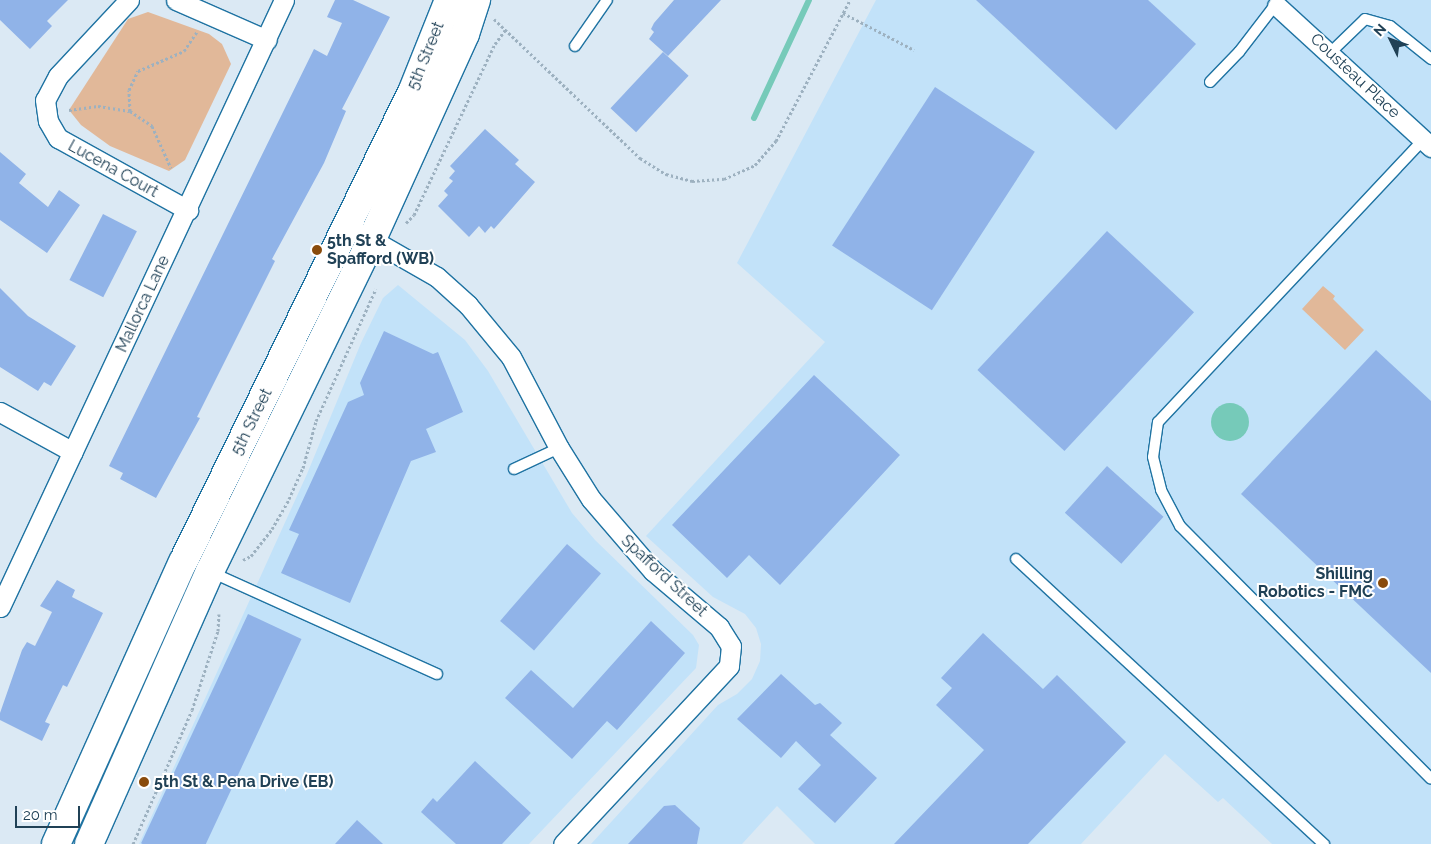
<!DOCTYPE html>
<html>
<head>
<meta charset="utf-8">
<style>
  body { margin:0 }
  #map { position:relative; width:1431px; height:844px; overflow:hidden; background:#dbe9f4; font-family:Raleway,sans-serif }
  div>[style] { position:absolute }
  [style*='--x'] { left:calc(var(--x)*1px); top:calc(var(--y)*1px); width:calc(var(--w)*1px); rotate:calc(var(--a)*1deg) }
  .built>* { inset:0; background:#c2e2f9 }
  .green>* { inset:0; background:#e1b899 }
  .water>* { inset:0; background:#76cab9 }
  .round { border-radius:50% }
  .stream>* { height:6px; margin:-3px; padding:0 3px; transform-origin:3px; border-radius:3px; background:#76cab9 }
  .building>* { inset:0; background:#90b3e8; transform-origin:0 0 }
  .path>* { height:3px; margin-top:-1.5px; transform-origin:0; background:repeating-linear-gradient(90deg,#9db1c0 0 2.5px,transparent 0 5px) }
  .roads { filter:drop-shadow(1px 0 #1f73a2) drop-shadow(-1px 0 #1f73a2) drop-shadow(0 1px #1f73a2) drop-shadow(0 -1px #1f73a2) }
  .lane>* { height:10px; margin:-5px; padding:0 5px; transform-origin:5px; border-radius:5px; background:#fff }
  .street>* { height:19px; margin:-9.5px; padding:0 9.5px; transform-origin:9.5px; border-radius:9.5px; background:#fff }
  .secondary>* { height:28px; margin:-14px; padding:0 14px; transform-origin:14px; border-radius:14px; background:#fff }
  .dots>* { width:14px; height:14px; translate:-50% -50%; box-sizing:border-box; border:2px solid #fff; border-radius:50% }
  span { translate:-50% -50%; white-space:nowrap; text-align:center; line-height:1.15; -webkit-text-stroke:4px #fff; paint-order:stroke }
  .street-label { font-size:16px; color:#204156 }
  .poi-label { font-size:16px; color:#204156; font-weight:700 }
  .left { translate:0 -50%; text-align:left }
  .right { translate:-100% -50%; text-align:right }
  .north { position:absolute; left:1366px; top:15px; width:50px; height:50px; -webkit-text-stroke:4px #fff; paint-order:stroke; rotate:312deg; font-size:14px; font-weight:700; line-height:20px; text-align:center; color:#204156 }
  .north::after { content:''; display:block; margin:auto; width:18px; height:22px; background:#204156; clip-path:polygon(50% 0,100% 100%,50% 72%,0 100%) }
  .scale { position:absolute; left:15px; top:806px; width:65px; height:22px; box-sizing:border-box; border:2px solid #204156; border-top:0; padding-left:6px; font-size:15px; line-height:18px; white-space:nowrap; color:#204156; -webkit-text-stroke:4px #fff; paint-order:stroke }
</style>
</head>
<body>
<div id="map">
  <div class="built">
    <i style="clip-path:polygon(876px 0,1431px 0,1431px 844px,1272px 844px,1223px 798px,1218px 802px,1165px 754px,1081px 844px,815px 844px,777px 806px,742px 844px,591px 844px,718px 705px,737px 694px,752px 679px,760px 661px,761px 644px,756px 628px,745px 614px,713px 597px,646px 536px,825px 342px,737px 263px)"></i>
    <i style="clip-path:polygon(398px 285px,465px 340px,488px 371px,572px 513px,595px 540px,693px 635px,699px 645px,696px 668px,529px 844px,139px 844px,307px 474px,361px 343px,383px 298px)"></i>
  </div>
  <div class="green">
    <i style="clip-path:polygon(148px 12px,209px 34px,222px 44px,231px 64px,185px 160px,169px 171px,110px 146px,81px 125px,69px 110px,128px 19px)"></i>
    <i style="clip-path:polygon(1323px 286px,1335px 296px,1333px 299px,1364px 330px,1345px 350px,1302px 309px)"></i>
  </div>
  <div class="water">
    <i class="round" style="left:1211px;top:403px;width:38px;height:38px"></i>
  </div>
  <div class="stream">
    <i style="--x:754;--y:118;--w:130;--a:-65"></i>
  </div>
  <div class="building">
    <i style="clip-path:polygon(0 0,68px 0,47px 21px,52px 26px,30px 49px,0 20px)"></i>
    <i style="clip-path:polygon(335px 0,353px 0,390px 17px,342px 109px,346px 111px,324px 163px,272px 259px,275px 261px,197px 417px,200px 418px,156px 498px,120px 479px,123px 473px,109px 466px,314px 49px,327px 56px,342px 23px,327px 17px)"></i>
    <i style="clip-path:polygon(674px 0,721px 0,668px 56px,649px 39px,654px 32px,651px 29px,654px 23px)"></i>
    <i style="clip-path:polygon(976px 0,1148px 0,1196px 44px,1116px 130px)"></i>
    <i style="left:663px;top:52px;width:35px;height:77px;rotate:43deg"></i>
    <i style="left:935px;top:87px;width:119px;height:189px;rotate:33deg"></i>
    <i style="clip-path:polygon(485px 129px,519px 160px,515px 164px,535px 182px,494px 229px,491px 226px,485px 233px,479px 226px,469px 237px,438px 206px,448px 195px,444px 191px,453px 181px,449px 178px,455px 171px,450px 166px)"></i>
    <i style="clip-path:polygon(0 152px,26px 174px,19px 183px,48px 207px,59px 190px,80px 205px,47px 253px,0 220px)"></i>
    <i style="left:103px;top:214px;width:38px;height:74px;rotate:27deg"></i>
    <i style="left:1107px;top:231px;width:119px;height:190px;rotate:43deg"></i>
    <i style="clip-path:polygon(0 288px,28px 316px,76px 346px,51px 386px,44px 382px,38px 391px,0 367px)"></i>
    <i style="clip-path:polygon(384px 331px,433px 354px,438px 352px,463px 412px,426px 429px,436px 452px,411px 461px,350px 603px,281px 573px,299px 534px,289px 530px,348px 402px,364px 395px,360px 383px)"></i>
    <i style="clip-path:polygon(1376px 350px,1431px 401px,1431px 673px,1241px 494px)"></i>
    <i style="clip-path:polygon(814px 375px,900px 455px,780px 585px,749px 555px,727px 578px,672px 525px)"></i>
    <i style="left:1107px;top:466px;width:76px;height:63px;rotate:42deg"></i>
    <i style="left:567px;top:544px;width:45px;height:102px;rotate:41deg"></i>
    <i style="clip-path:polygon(57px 580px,75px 590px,72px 597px,103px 613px,67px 687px,63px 685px,45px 722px,50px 724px,42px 741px,0 720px,0 713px,22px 650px,27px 642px,35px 646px,52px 612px,40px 606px)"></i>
    <i style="left:248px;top:614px;width:59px;height:253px;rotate:25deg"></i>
    <i style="clip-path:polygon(651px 621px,685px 653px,617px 730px,607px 721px,572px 759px,505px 698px,531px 670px,573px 708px)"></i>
    <i style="clip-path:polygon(983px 633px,1043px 689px,1057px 675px,1126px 742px,1028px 844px,894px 844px,984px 750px,936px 705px,952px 688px,941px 678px)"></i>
    <i style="clip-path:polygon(781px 674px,815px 705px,820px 703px,842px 723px,830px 735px,877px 778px,835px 823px,798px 789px,821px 765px,796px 741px,781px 758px,737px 719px)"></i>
    <i style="clip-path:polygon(475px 761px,531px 813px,502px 844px,456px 844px,421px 812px,433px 798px,437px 802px)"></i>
    <i style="clip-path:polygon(675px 805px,700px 828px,697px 844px,628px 844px,664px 806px)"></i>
    <i style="clip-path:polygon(357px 820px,383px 844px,335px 844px)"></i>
  </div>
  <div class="path">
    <i style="--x:843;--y:13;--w:80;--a:27.5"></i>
    <i style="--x:494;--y:19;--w:202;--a:43.6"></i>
    <i style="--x:640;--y:158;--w:31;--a:32"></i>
    <i style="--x:666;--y:174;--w:27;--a:15"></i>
    <i style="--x:692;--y:181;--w:32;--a:-4"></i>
    <i style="--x:724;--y:179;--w:34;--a:-24"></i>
    <i style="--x:755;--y:165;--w:32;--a:-49"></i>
    <i style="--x:776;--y:141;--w:159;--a:-62.3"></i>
    <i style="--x:69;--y:110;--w:29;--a:-8"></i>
    <i style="--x:98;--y:106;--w:32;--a:9"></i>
    <i style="--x:130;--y:111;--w:27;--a:34"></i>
    <i style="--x:152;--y:126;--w:46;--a:65.7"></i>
    <i style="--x:130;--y:111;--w:21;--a:-93"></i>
    <i style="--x:129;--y:90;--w:21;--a:-65"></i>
    <i style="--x:138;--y:71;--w:50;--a:-23.5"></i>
    <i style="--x:184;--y:51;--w:25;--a:-56"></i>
    <i style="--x:406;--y:223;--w:11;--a:-45"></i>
    <i style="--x:414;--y:215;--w:189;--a:-64.7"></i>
    <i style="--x:495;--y:44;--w:17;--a:-54"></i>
    <i style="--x:243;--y:560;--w:9;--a:-27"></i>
    <i style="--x:251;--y:556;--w:34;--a:-52"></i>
    <i style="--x:272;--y:529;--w:34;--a:-60"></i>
    <i style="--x:289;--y:499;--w:34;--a:-66"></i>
    <i style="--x:303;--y:468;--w:49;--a:-74.5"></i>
    <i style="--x:316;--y:421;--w:145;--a:-65.6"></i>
    <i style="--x:133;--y:844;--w:146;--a:-66.2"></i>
    <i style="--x:192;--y:710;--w:83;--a:-71.8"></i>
    <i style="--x:218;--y:631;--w:17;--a:-87"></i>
  </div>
  <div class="roads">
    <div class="lane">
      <i style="--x:575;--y:46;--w:56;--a:-55.2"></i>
      <i style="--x:1331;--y:52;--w:47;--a:-44.1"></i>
      <i style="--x:1365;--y:19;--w:26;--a:16"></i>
      <i style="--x:1390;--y:26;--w:53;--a:38.8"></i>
      <i style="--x:1210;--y:82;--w:42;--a:-46"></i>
      <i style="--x:1239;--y:52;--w:61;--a:-52.4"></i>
      <i style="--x:1423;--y:140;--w:387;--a:133.2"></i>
      <i style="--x:1158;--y:422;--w:35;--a:98"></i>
      <i style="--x:1153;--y:457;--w:34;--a:76"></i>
      <i style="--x:1161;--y:490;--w:41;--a:62.2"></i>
      <i style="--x:1180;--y:526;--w:356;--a:45.2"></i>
      <i style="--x:514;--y:469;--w:50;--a:-25"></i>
      <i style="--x:1016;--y:559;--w:420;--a:42.8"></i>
      <i style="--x:211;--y:572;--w:248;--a:24.3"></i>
    </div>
    <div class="street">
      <i style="--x:129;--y:0;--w:104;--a:133.1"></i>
      <i style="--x:58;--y:76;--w:27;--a:118"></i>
      <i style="--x:45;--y:100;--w:21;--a:82"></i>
      <i style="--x:48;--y:121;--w:20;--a:60"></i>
      <i style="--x:58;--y:138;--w:149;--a:29"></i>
      <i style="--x:176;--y:0;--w:99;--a:23.7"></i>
      <i style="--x:1277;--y:6;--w:209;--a:42.5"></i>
      <i style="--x:362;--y:234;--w:86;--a:29.8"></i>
      <i style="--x:437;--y:277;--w:42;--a:42.1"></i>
      <i style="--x:468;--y:305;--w:67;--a:50.4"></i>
      <i style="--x:511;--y:357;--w:103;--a:62.2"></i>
      <i style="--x:559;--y:448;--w:60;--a:57.9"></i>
      <i style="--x:591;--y:499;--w:95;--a:49.3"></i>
      <i style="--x:653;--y:571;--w:87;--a:40.3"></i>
      <i style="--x:719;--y:627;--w:22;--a:58"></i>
      <i style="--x:731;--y:646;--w:20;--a:96"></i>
      <i style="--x:729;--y:666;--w:243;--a:133"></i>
      <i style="--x:0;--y:412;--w:83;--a:28.7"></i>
      <i style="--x:0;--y:607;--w:670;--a:-64.93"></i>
    </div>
    <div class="secondary">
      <i style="--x:56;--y:844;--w:309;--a:-65.8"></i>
      <i style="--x:183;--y:562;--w:525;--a:-64.02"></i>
      <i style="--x:413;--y:90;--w:97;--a:-68.2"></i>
      <i style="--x:89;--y:844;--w:299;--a:-66.1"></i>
      <i style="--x:210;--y:571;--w:369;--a:-64"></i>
      <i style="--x:372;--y:239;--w:225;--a:-65.6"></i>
      <i style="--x:465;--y:34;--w:36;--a:-72"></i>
    </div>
  </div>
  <div class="dots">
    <i style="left:317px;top:250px;background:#894b0c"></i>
    <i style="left:1383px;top:583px;background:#894b0c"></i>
    <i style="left:144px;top:782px;background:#894b0c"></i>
  </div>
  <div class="street-label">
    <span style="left:426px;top:56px;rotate:-68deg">5th Street</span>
    <span style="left:1355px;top:76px;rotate:43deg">Cousteau Place</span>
    <span style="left:113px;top:169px;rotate:29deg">Lucena Court</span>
    <span style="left:143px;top:304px;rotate:-65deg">Mallorca Lane</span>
    <span style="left:252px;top:422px;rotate:-64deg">5th Street</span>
    <span style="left:664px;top:576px;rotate:43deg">Spafford Street</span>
  </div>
  <div class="poi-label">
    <span class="left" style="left:327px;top:250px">5th St &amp;<br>Spafford (WB)</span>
    <span class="right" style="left:1373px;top:583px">Shilling<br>Robotics - FMC</span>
    <span class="left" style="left:154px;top:782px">5th St &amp; Pena Drive (EB)</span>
  </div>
  <div class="north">N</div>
  <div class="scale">20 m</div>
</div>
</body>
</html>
